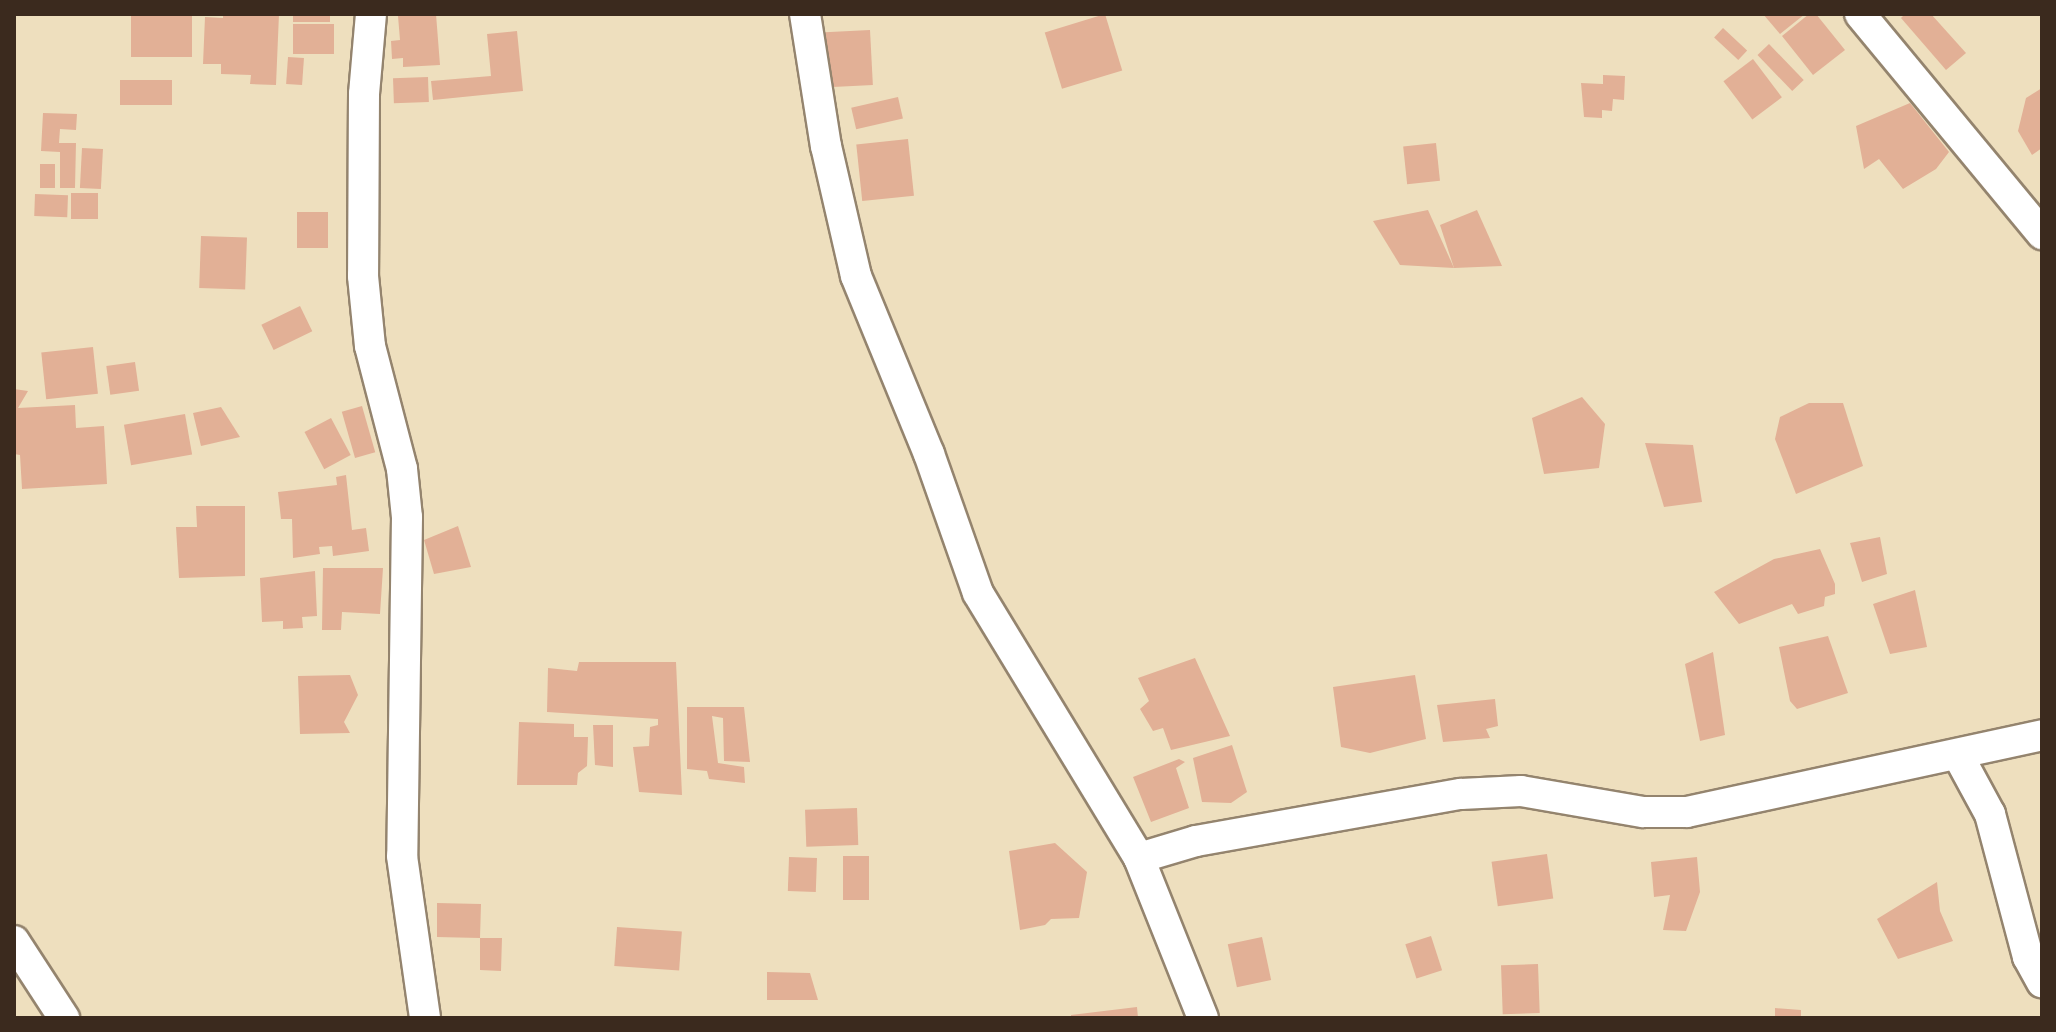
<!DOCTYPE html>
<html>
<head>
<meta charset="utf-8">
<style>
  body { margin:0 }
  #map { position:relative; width:2056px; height:1032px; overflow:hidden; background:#eedfbe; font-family:"Libre Bodoni",serif }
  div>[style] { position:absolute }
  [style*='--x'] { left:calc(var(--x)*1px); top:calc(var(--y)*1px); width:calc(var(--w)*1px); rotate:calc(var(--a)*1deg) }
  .building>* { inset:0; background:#e2b096; transform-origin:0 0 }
  .roads { filter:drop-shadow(2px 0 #94846e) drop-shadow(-2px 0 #94846e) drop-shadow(0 2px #94846e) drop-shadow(0 -2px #94846e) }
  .street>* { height:30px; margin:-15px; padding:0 15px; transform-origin:15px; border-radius:15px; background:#fff }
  span { translate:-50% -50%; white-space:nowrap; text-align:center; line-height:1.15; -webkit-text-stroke:6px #fff; paint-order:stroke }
  .frame { position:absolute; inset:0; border:16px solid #3b2a1e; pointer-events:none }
</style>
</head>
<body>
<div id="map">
  <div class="building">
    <i style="left:131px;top:14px;width:61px;height:43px"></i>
    <i style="clip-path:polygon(223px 14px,279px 14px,276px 85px,250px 84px,251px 75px,221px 74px,221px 64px,203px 64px,205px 17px,223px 18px)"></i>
    <i style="left:293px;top:14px;width:37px;height:8px"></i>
    <i style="clip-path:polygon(436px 14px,440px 65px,403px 67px,403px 58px,392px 59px,391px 41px,400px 40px,398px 16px)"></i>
    <i style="left:1105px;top:14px;width:59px;height:63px;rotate:73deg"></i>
    <i style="clip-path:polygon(1763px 14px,1805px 14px,1780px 34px)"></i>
    <i style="clip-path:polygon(1809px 14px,1816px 14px,1845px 50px,1813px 75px,1782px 36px)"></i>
    <i style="clip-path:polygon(1905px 14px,1931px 14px,1966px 53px,1946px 70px,1901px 18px)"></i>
    <i style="left:293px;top:24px;width:41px;height:30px"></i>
    <i style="left:1723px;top:28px;width:33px;height:13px;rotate:43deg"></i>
    <i style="left:870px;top:30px;width:55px;height:45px;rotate:87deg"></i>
    <i style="clip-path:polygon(517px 31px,523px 91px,433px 100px,431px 81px,491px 76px,487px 34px)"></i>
    <i style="left:1769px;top:44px;width:50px;height:16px;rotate:46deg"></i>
    <i style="left:288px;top:57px;width:16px;height:27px;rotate:4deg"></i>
    <i style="left:1753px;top:59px;width:48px;height:37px;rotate:53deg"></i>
    <i style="clip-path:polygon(1603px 75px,1625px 76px,1624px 100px,1613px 99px,1612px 111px,1602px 110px,1602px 118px,1584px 117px,1581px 83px,1603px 84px)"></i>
    <i style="left:428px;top:77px;width:25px;height:35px;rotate:88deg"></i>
    <i style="left:120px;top:80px;width:52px;height:25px"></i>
    <i style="clip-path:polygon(2042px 88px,2042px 148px,2032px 155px,2018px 131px,2026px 98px)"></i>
    <i style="left:898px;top:97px;width:22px;height:48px;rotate:77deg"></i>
    <i style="clip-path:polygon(1910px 103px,1949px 152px,1936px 169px,1903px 189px,1879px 159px,1864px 169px,1856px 126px)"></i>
    <i style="clip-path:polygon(43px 113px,77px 114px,76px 130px,60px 129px,59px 143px,76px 143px,75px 188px,60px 188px,60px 152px,41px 151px)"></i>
    <i style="left:908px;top:139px;width:57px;height:52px;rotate:84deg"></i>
    <i style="left:1436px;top:143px;width:38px;height:33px;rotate:84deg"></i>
    <i style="left:82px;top:148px;width:21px;height:40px;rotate:3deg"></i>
    <i style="left:40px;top:164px;width:15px;height:24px"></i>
    <i style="left:71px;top:193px;width:27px;height:26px"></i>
    <i style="left:35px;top:194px;width:33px;height:22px;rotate:2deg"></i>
    <i style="clip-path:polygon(1428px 210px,1454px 268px,1400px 265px,1373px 221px)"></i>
    <i style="clip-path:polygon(1477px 210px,1502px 266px,1454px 268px,1440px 225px)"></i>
    <i style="left:297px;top:212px;width:31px;height:36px"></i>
    <i style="left:201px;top:236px;width:46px;height:52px;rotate:2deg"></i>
    <i style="left:300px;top:306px;width:28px;height:43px;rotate:64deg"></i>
    <i style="left:93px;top:347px;width:47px;height:52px;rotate:84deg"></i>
    <i style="left:135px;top:362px;width:29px;height:29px;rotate:82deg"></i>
    <i style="clip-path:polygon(14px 389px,28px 391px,18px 408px,75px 405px,76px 428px,104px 426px,107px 484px,22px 489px,20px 455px,14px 454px)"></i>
    <i style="clip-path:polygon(1582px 397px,1605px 424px,1599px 468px,1544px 474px,1532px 418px)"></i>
    <i style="clip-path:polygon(1809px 403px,1843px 403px,1863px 466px,1796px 494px,1775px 439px,1780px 417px)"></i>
    <i style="left:362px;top:406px;width:48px;height:21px;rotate:74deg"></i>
    <i style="clip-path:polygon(221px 407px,240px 437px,201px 446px,193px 413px)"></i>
    <i style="left:185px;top:414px;width:41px;height:62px;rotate:80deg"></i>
    <i style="left:331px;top:418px;width:42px;height:30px;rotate:62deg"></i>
    <i style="clip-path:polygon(1645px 443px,1693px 445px,1702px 502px,1664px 507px)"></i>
    <i style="clip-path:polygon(346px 475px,352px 530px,366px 528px,369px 551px,333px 556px,332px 546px,319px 547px,320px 554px,293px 558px,292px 519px,281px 519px,278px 492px,337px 485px,336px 477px)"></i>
    <i style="clip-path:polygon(196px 506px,245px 506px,245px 576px,179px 578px,176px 527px,197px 527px)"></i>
    <i style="clip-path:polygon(458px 526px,471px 567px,434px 574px,424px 540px)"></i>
    <i style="clip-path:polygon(1880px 537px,1887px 574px,1862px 582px,1850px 543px)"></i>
    <i style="clip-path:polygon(1820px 549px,1835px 584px,1835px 594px,1825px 597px,1824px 606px,1798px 614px,1792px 604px,1739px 624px,1714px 592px,1774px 559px)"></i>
    <i style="clip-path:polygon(323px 568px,383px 568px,380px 614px,342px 612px,341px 630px,322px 630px)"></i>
    <i style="clip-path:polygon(315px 571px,317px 616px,302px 617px,303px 628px,283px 629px,283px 621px,262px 622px,260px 578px)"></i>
    <i style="clip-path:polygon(1915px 590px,1927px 647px,1890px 654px,1873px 604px)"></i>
    <i style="clip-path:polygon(1828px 636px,1848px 693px,1797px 709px,1790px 701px,1779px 647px)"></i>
    <i style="clip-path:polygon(1713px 652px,1725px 735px,1700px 741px,1685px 664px)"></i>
    <i style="clip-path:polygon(1195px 658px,1230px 736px,1171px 750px,1163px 728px,1153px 731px,1140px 709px,1149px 701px,1138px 678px)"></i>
    <i style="clip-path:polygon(579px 662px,676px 662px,682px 795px,639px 792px,633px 747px,649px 746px,650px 727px,658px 725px,658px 719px,547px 712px,548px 668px,577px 671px)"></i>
    <i style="clip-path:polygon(350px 675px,358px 695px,344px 722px,350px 733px,300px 734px,298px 676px)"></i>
    <i style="clip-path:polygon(1415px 675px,1426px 739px,1370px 753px,1341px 747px,1333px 687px)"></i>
    <i style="clip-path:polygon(1495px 699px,1498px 726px,1486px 729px,1490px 738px,1443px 742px,1437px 705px)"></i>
    <i style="clip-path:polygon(687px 707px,744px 707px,750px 762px,724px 761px,723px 718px,712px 716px,718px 763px,744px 767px,745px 783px,709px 779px,707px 771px,687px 769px)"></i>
    <i style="clip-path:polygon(519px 722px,574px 724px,574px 737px,588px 737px,587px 766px,578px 773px,577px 785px,517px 785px)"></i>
    <i style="clip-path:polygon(593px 725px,613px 725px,613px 767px,595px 765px)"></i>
    <i style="clip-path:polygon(1232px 745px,1247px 792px,1231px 803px,1202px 802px,1193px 758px)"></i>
    <i style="clip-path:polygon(1179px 759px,1185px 762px,1176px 768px,1189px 808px,1151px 822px,1133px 777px)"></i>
    <i style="left:857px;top:808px;width:37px;height:52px;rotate:88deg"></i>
    <i style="clip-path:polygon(1055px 843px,1087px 872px,1079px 918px,1051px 919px,1045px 925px,1020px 930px,1009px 851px)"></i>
    <i style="left:1547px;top:854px;width:45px;height:56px;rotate:82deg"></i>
    <i style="left:843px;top:856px;width:26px;height:44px"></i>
    <i style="left:789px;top:857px;width:28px;height:34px;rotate:2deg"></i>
    <i style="clip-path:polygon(1697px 857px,1700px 892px,1686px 931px,1663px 930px,1670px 895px,1654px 897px,1651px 862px)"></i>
    <i style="clip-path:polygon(1937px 882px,1940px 911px,1953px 941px,1898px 959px,1877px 919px)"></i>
    <i style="clip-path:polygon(437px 903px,481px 904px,480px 938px,502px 938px,501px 971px,480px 970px,480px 938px,437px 937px)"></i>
    <i style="left:617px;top:927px;width:65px;height:39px;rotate:4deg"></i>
    <i style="left:1431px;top:936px;width:36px;height:27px;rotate:72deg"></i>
    <i style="left:1262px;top:937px;width:44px;height:35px;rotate:78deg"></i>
    <i style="left:1538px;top:964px;width:49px;height:37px;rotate:88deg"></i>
    <i style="clip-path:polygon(767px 972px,810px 973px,818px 1000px,767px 1000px)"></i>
    <i style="clip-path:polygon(1137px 1007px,1138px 1018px,1071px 1018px,1071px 1015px)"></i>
    <i style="clip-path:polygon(1775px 1008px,1801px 1010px,1801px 1018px,1775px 1018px)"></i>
  </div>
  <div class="roads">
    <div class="street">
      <i style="--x:371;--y:14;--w:80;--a:95"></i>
      <i style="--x:364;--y:94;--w:182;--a:90.3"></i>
      <i style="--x:363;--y:276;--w:70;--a:84.3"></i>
      <i style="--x:370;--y:346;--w:127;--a:75.4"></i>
      <i style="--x:402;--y:469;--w:48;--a:84.1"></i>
      <i style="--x:407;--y:517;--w:339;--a:90.8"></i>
      <i style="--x:402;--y:856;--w:164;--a:81.9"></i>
      <i style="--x:805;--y:14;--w:134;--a:81"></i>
      <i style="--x:826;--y:146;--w:133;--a:77"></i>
      <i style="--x:856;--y:276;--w:192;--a:67.7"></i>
      <i style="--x:929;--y:454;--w:147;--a:70.6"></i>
      <i style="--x:978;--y:593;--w:310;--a:58.7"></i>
      <i style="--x:1139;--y:858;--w:172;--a:68.2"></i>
      <i style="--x:1860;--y:14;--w:286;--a:50.4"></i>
      <i style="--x:1959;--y:757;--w:65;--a:61.5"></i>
      <i style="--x:1990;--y:814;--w:148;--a:75.1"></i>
      <i style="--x:2028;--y:957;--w:29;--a:61"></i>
      <i style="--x:1139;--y:858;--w:59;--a:-16.6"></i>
      <i style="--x:1196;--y:841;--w:269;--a:-10.1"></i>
      <i style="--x:1461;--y:794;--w:60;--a:-2.9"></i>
      <i style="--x:1521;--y:791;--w:124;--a:9.8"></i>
      <i style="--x:1643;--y:812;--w:44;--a:0"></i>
      <i style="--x:1687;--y:812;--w:363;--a:-12.2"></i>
      <i style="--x:14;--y:941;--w:92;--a:57"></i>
    </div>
  </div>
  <div class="frame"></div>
</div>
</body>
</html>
